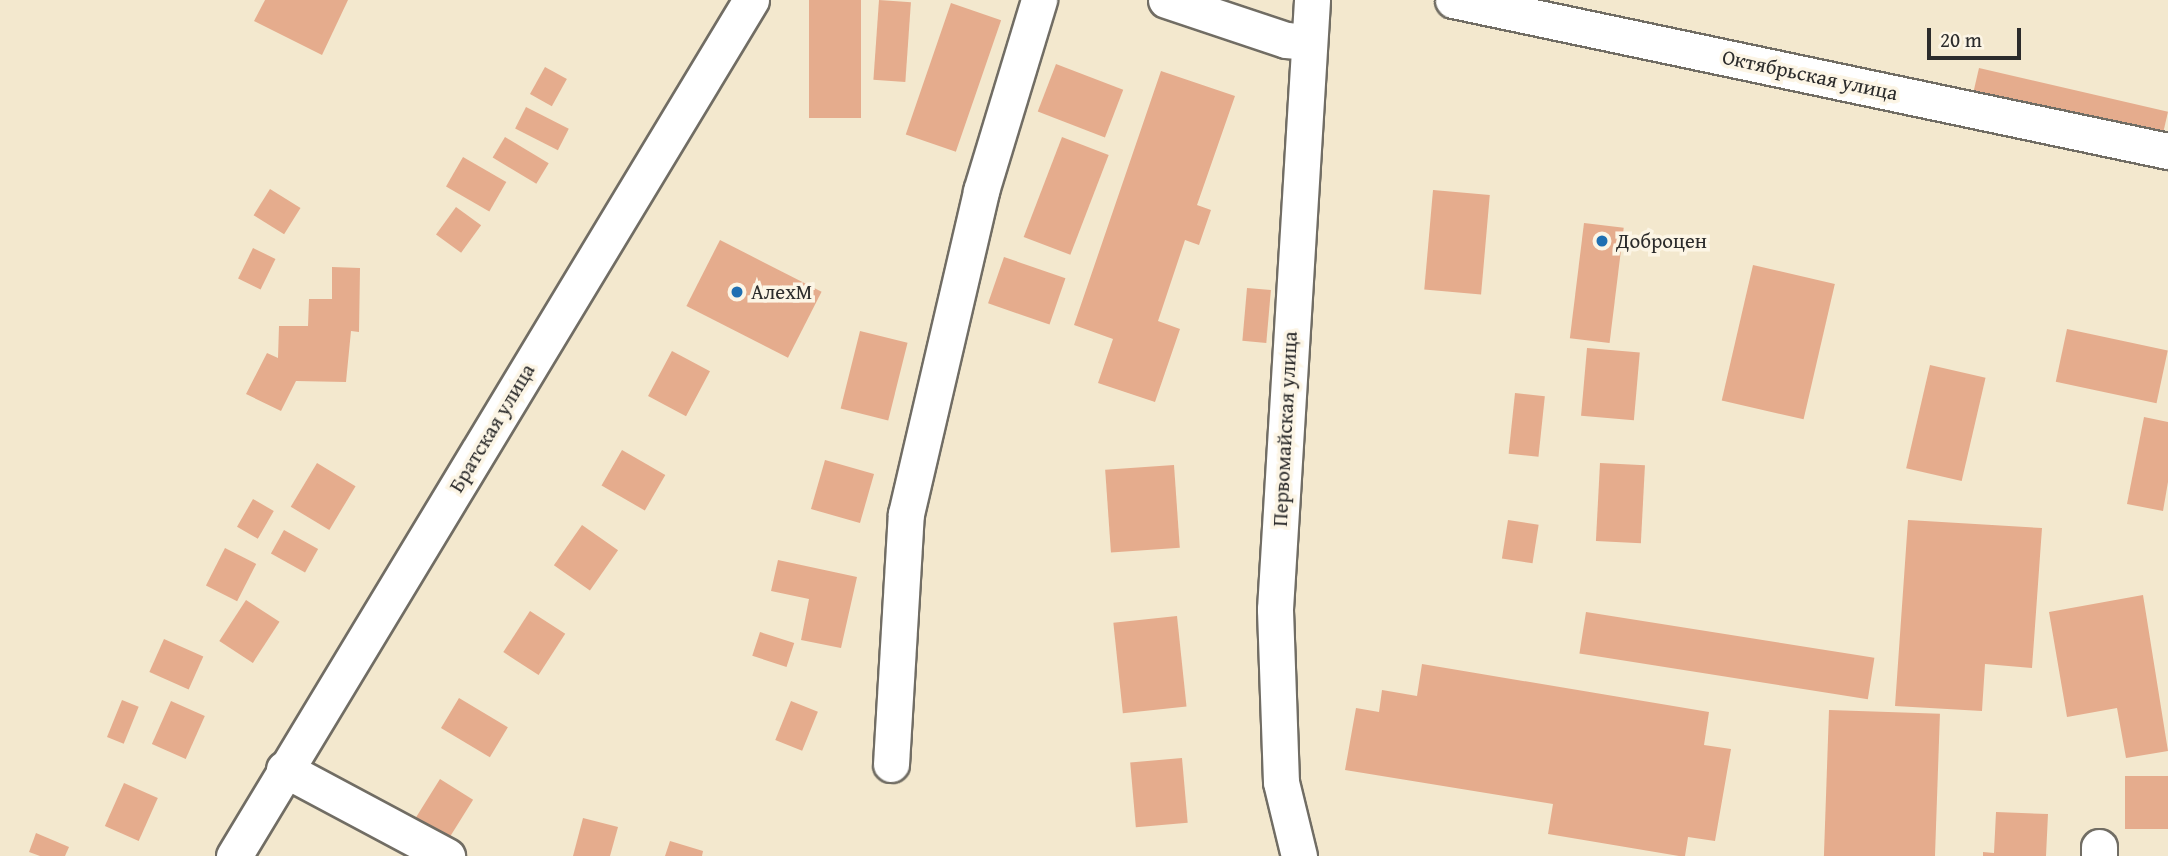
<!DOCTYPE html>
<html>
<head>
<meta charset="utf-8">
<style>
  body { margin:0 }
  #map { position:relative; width:2168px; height:856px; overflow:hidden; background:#f3e8ce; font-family:"Gentium Book Plus",serif }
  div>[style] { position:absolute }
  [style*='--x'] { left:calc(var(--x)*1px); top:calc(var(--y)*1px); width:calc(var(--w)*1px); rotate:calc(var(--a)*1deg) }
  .building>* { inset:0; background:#e5ac8d; transform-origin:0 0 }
  .roads { filter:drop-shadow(2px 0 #716d64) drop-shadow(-2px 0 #716d64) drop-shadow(0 2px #716d64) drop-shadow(0 -2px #716d64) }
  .minor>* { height:35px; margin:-17.5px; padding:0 17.5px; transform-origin:17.5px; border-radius:17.5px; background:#fff }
  .dots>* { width:19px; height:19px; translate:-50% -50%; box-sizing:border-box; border:4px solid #fcf5e5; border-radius:50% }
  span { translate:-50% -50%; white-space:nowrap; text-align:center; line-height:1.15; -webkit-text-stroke:7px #fcf5e5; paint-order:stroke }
  .street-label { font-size:21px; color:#2b2b2b }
  .poi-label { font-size:21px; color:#2b2b2b }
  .left { translate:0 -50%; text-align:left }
  .scale { position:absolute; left:1927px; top:28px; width:94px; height:32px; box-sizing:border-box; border:4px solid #2b2b2b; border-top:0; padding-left:9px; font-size:21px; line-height:24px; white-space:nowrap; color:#2b2b2b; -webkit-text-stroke:5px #fcf5e5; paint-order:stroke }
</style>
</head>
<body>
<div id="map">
  <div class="building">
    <i style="clip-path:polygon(265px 0,348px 0,322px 55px,254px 21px)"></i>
    <i style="left:809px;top:0;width:52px;height:118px"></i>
    <i style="left:879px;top:0;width:32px;height:80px;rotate:4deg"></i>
    <i style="left:951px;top:3px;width:53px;height:139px;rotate:19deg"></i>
    <i style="left:1056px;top:64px;width:72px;height:51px;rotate:21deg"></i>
    <i style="left:545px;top:67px;width:25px;height:31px;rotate:29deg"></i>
    <i style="left:1979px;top:68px;width:194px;height:38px;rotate:13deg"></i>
    <i style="clip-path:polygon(1161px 71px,1235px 96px,1197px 205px,1211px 210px,1199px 245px,1185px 240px,1158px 321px,1180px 329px,1155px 402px,1098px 383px,1113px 339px,1074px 325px)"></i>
    <i style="left:526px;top:107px;width:48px;height:24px;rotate:27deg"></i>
    <i style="left:505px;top:137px;width:51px;height:24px;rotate:31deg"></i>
    <i style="left:1062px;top:137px;width:50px;height:107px;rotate:21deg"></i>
    <i style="left:463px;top:157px;width:50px;height:34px;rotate:30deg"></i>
    <i style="left:270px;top:189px;width:36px;height:31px;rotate:32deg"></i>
    <i style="left:1433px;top:190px;width:57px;height:100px;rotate:5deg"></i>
    <i style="left:456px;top:207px;width:31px;height:34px;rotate:36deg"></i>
    <i style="left:1584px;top:223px;width:40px;height:116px;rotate:7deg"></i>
    <i style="left:720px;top:240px;width:114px;height:74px;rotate:27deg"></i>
    <i style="left:253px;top:248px;width:25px;height:34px;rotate:26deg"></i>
    <i style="left:1004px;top:257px;width:65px;height:49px;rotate:19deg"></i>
    <i style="left:1753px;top:265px;width:84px;height:139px;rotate:13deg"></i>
    <i style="clip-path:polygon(332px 267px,360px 268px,359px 332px,351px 331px,346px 382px,296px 381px,281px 411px,246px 394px,267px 353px,278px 358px,279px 326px,308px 326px,309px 299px,332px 299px)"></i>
    <i style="left:1247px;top:288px;width:24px;height:53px;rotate:5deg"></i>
    <i style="left:2067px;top:329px;width:103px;height:54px;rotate:12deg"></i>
    <i style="left:860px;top:331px;width:49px;height:80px;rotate:14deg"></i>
    <i style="left:1587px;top:348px;width:53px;height:68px;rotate:5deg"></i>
    <i style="left:672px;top:351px;width:43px;height:51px;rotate:28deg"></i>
    <i style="left:1930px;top:365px;width:57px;height:106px;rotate:13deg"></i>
    <i style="left:1515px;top:393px;width:30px;height:61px;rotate:6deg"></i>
    <i style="clip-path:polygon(2144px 417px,2168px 422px,2168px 482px,2163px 511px,2127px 504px)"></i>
    <i style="left:622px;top:450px;width:50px;height:41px;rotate:30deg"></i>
    <i style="left:825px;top:460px;width:51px;height:51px;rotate:16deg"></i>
    <i style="left:317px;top:463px;width:45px;height:51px;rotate:31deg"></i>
    <i style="left:1600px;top:463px;width:45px;height:78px;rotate:3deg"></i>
    <i style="left:1174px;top:465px;width:83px;height:69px;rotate:86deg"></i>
    <i style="left:253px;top:499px;width:24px;height:32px;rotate:30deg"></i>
    <i style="left:1508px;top:520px;width:31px;height:39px;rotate:9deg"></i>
    <i style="clip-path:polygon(1908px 520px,2042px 528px,2032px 668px,1985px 664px,1982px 711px,1895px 706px)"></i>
    <i style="left:582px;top:525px;width:44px;height:49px;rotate:35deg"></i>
    <i style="left:284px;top:530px;width:39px;height:27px;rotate:29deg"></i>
    <i style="left:225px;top:548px;width:35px;height:42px;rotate:27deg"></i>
    <i style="clip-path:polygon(778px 560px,857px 577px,841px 648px,801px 640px,809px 599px,771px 591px)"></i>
    <i style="clip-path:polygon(2143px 595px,2168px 751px,2126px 758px,2117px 708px,2067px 717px,2049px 612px)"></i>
    <i style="left:246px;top:600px;width:40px;height:49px;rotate:33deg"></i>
    <i style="left:530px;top:611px;width:42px;height:49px;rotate:33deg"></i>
    <i style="left:1586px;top:612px;width:292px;height:42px;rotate:9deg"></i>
    <i style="left:1177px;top:616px;width:91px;height:64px;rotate:84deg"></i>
    <i style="left:760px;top:632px;width:36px;height:25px;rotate:18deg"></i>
    <i style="left:164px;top:639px;width:43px;height:36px;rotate:24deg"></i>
    <i style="clip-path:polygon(1422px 664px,1709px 712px,1704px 745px,1731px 749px,1715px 841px,1688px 837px,1685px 856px,1679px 856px,1548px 834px,1553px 804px,1345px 770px,1356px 708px,1379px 712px,1382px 690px,1417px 696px)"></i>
    <i style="left:459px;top:698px;width:57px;height:35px;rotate:31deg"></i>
    <i style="left:122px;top:700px;width:18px;height:40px;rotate:22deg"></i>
    <i style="left:171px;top:701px;width:37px;height:47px;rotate:24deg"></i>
    <i style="left:791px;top:701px;width:29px;height:42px;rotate:22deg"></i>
    <i style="left:1829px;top:710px;width:111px;height:146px;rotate:2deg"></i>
    <i style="left:1182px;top:758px;width:65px;height:52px;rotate:85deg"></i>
    <i style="left:2168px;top:776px;width:53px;height:43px;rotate:90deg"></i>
    <i style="left:440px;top:779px;width:39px;height:46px;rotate:32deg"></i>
    <i style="left:124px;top:783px;width:37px;height:47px;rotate:24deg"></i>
    <i style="clip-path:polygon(1996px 812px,2048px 814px,2046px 856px,1983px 856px,1983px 852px,1994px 853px)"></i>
    <i style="clip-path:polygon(583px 818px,618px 827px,610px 856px,573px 856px)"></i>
    <i style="clip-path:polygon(36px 833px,69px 847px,65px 856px,40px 856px,29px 852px)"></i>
    <i style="clip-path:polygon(670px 841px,703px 851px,702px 856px,665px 856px)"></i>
  </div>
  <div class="roads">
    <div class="minor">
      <i style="--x:1166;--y:0;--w:126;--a:18.4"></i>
      <i style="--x:1286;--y:40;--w:23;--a:5"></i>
      <i style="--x:1453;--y:0;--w:731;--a:11.93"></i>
      <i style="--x:891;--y:764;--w:250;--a:-86.6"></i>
      <i style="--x:906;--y:514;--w:332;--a:-76.9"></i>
      <i style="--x:981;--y:191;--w:200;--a:-73.1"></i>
      <i style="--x:284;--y:769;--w:185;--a:28.1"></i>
      <i style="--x:2099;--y:847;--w:9;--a:90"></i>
      <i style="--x:234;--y:856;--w:1000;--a:-58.87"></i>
      <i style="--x:1299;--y:856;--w:76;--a:-103.7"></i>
      <i style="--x:1281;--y:782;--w:173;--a:-92"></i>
      <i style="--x:1275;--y:609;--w:610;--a:-86.52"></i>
    </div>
  </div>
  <div class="dots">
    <i style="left:1602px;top:241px;background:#1f6fb2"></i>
    <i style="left:737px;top:292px;background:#1f6fb2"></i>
  </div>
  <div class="street-label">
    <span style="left:1810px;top:75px;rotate:12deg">Октябрьская улица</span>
    <span style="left:492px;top:428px;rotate:-59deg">Братская улица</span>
    <span style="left:1285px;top:429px;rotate:-87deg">Первомайская улица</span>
  </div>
  <div class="poi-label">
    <span class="left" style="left:1616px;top:241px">Доброцен</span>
    <span class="left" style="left:751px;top:292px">АлехМ</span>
  </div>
  <div class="scale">20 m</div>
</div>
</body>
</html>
